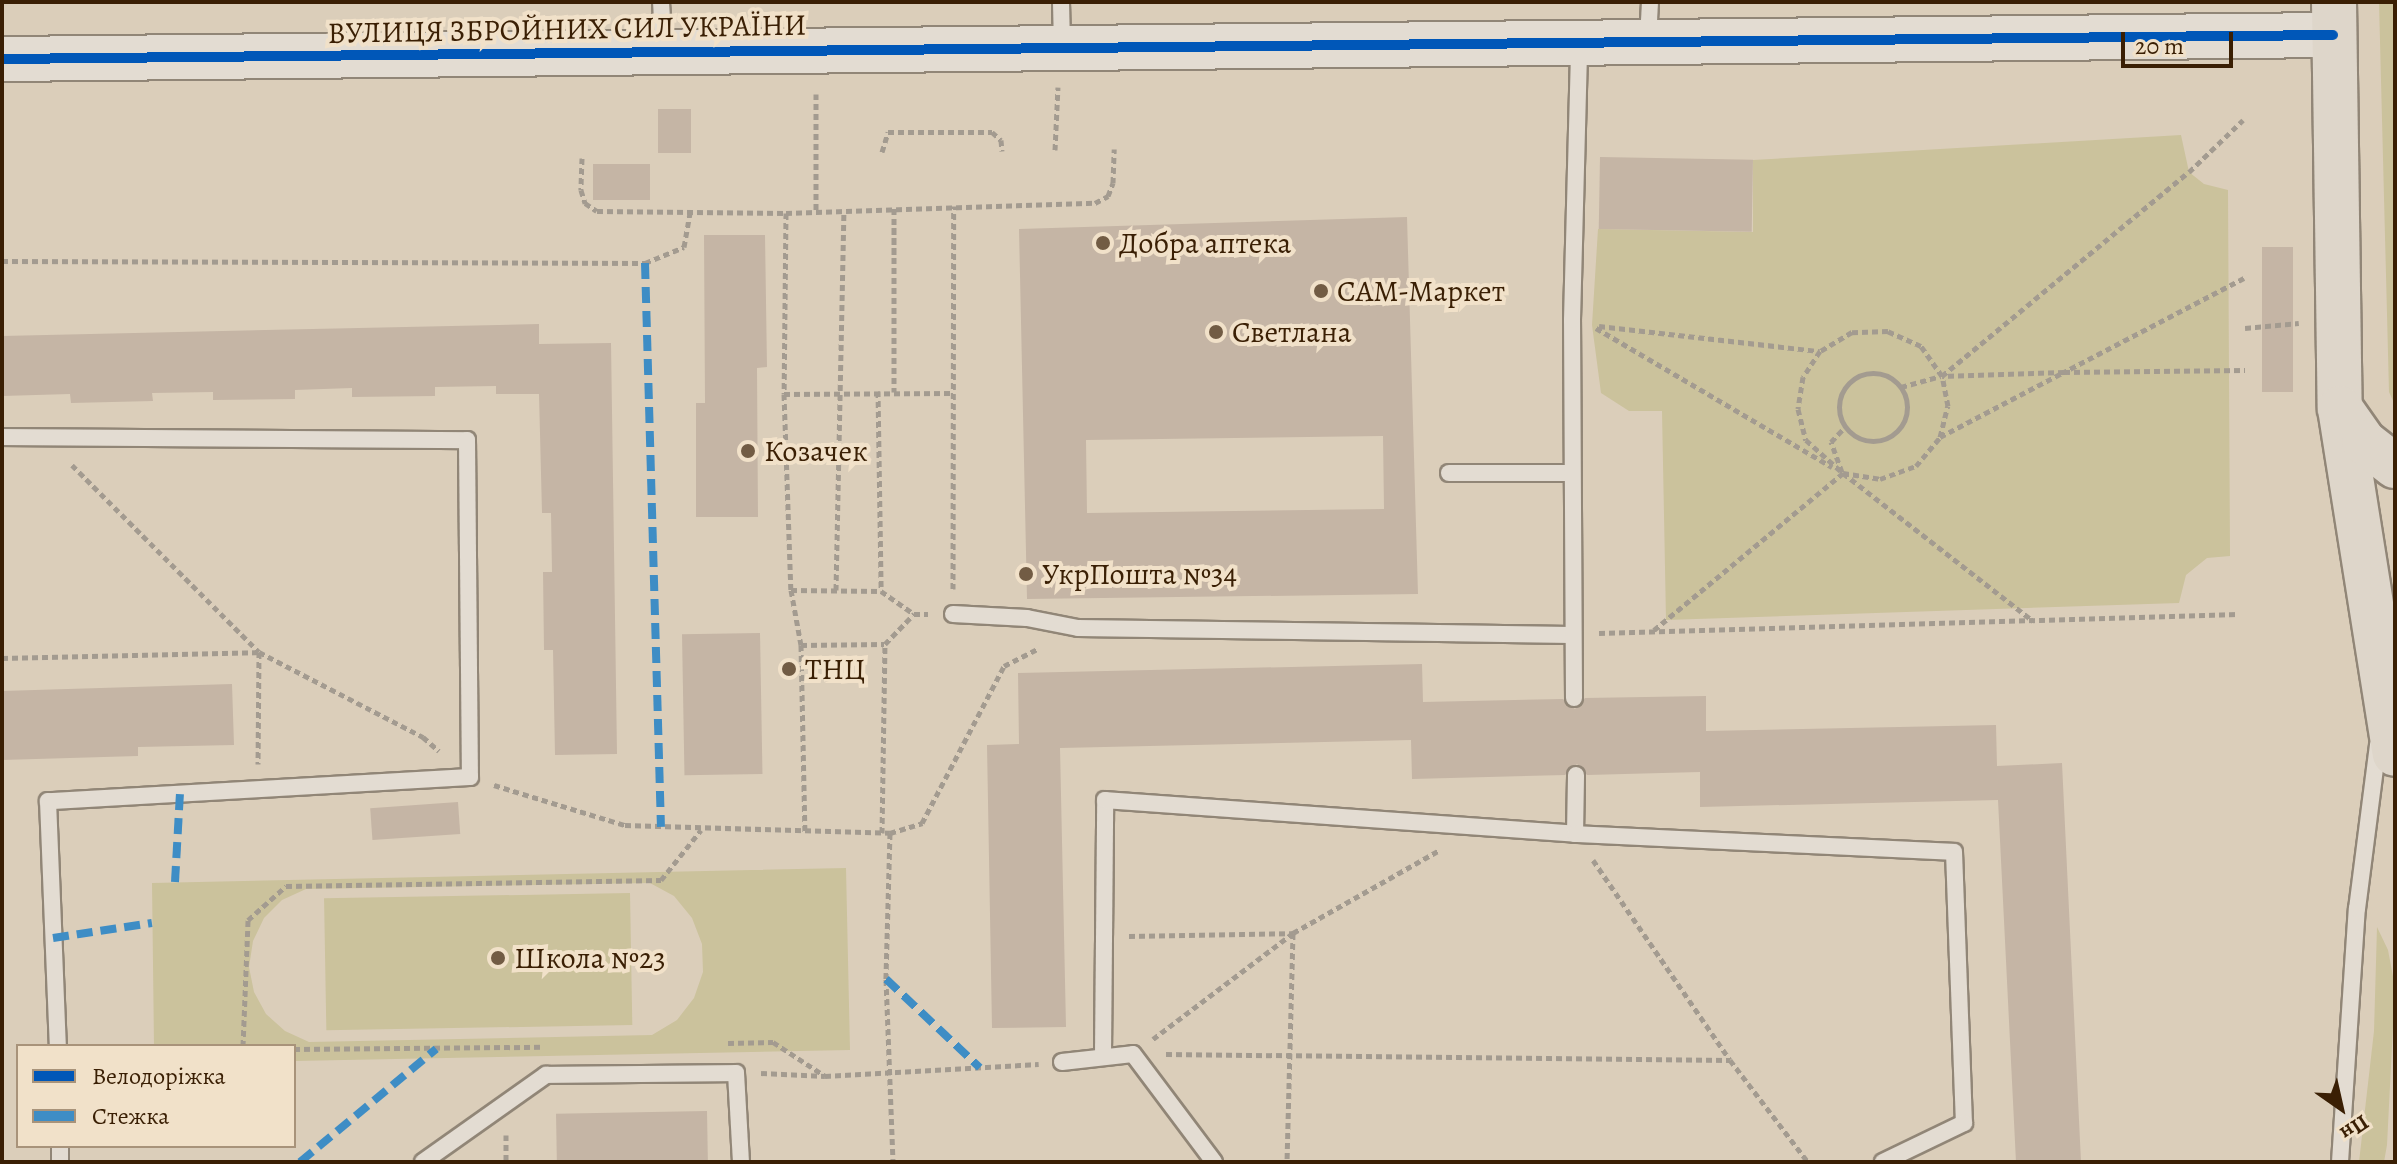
<!DOCTYPE html>
<html>
<head>
<meta charset="utf-8">
<style>
  body { margin:0 }
  #map { position:relative; width:2397px; height:1164px; overflow:hidden; background:#dbceba; font-family:Alegreya,serif }
  div>[style] { position:absolute }
  [style*='--x'] { left:calc(var(--x)*1px); top:calc(var(--y)*1px); width:calc(var(--w)*1px); rotate:calc(var(--a)*1deg) }
  .green>* { inset:0; background:#cbc29c; transform-origin:0 0 }
  .building>* { inset:0; background:#c5b5a5; transform-origin:0 0 }
  .path>* { height:5px; margin-top:-2.5px; transform-origin:0; background:repeating-linear-gradient(90deg,#a39b90 0 6px,transparent 0 10px) }
  .path>.ring { margin:-2.5px; padding:0; box-sizing:content-box; background:none; border:5px solid #a39b90; border-radius:50% }
  .roads { filter:drop-shadow(2px 0 #918677) drop-shadow(-2px 0 #918677) drop-shadow(0 2px #918677) drop-shadow(0 -2px #918677) }
  .lane>* { height:16px; margin:-8px; padding:0 8px; transform-origin:8px; border-radius:8px; background:#e3dcd2 }
  .secondary>* { height:44px; margin:-22px; padding:0 22px; transform-origin:22px; border-radius:22px; background:#e3dcd2 }
  .primary>* { height:44px; margin:-22px; padding:0 22px; transform-origin:22px; border-radius:22px; background:#ded6ca }
  .quiet>* { height:8px; margin-top:-4px; transform-origin:0; background:repeating-linear-gradient(90deg,#3e8dc5 0 16px,transparent 0 24px) }
  .cycleway>* { height:10px; margin:-5px; padding:0 5px; transform-origin:5px; border-radius:5px; background:#0057b8 }
  .dots>* { width:22px; height:22px; translate:-50% -50%; box-sizing:border-box; border:4px solid #f1e1c9; border-radius:50% }
  span { translate:-50% -50%; white-space:nowrap; text-align:center; line-height:1.15; -webkit-text-stroke:8px #f1e1c9; paint-order:stroke }
  .street-label { font-size:30px; color:#3a1f04 }
  .poi-label { font-size:30px; color:#3a1f04 }
  .left { translate:0 -50%; text-align:left }
  .frame { position:absolute; inset:0; border:4px solid #3a1f04; pointer-events:none }
  .legend { position:absolute; left:16px; top:1044px; width:280px; height:104px; box-sizing:border-box; background:#f1e1c9; border:2px solid #a8937a; margin:0; padding:10px 14px; list-style:none; font-size:24px; color:#3a1f04 }
  .legend li { display:flex; align-items:center; gap:16px; height:40px }
  .legend b { width:40px; border:2px solid #a8937a }
  .north { position:absolute; left:2301px; top:1068px; width:80px; height:80px; -webkit-text-stroke:6px #f1e1c9; paint-order:stroke; rotate:146deg; font-size:22px; font-weight:700; line-height:32px; text-align:center; color:#3a1f04 }
  .north::after { content:''; display:block; margin:auto; width:28px; height:36px; background:#3a1f04; clip-path:polygon(50% 0,100% 100%,50% 72%,0 100%) }
  .scale { position:absolute; left:2121px; top:32px; width:112px; height:36px; box-sizing:border-box; border:4px solid #3a1f04; border-top:0; padding-left:10px; font-size:24px; line-height:28px; white-space:nowrap; color:#3a1f04; -webkit-text-stroke:6px #f1e1c9; paint-order:stroke }
</style>
</head>
<body>
<div id="map">
  <div class="green">
    <i style="clip-path:polygon(2379px 2px,2395px 2px,2395px 405px,2389px 392px)"></i>
    <i style="clip-path:polygon(2181px 135px,2189px 172px,2204px 184px,2228px 190px,2230px 556px,2207px 558px,2186px 575px,2179px 603px,1666px 620px,1662px 411px,1629px 411px,1601px 393px,1592px 325px,1598px 229px,1753px 232px,1753px 160px)"></i>
    <i style="clip-path:polygon(evenodd,846px 868px,850px 1050px,294px 1061px,294px 1046px,154px 1046px,152px 883px,846px 868px,650px 883px,674px 896px,692px 918px,702px 944px,703px 972px,694px 998px,677px 1020px,652px 1035px,309px 1042px,285px 1031px,266px 1014px,254px 992px,249px 967px,253px 941px,264px 918px,282px 900px,306px 889px,650px 883px)"></i>
    <i style="left:630px;top:893px;width:132px;height:306px;rotate:89deg"></i>
    <i style="clip-path:polygon(2377px 927px,2388px 950px,2395px 987px,2387px 1145px,2384px 1162px,2359px 1162px,2374px 1031px)"></i>
  </div>
  <div class="building">
    <i style="left:658px;top:109px;width:33px;height:44px"></i>
    <i style="left:1600px;top:157px;width:153px;height:72px;rotate:1deg"></i>
    <i style="left:593px;top:164px;width:57px;height:36px"></i>
    <i style="clip-path:polygon(evenodd,1407px 217px,1418px 594px,1027px 599px,1019px 229px,1407px 217px,1383px 436px,1384px 509px,1087px 513px,1086px 440px,1383px 436px)"></i>
    <i style="clip-path:polygon(704px 235px,765px 235px,767px 367px,757px 368px,758px 517px,696px 517px,696px 403px,705px 403px)"></i>
    <i style="left:2262px;top:247px;width:31px;height:145px"></i>
    <i style="clip-path:polygon(539px 324px,539px 344px,611px 343px,617px 754px,555px 755px,553px 650px,544px 650px,543px 572px,552px 572px,551px 513px,542px 513px,539px 394px,496px 394px,496px 386px,435px 387px,435px 396px,352px 397px,352px 388px,295px 390px,295px 399px,213px 400px,213px 392px,152px 393px,153px 401px,71px 403px,70px 394px,2px 396px,2px 336px)"></i>
    <i style="left:760px;top:633px;width:141px;height:78px;rotate:89deg"></i>
    <i style="clip-path:polygon(1422px 664px,1423px 702px,1563px 699px,1575px 709px,1585px 698px,1706px 696px,1706px 731px,1996px 725px,1997px 766px,2062px 763px,2081px 1162px,2016px 1162px,1998px 800px,1700px 807px,1700px 772px,1587px 775px,1577px 764px,1565px 775px,1412px 779px,1411px 740px,1060px 748px,1066px 1027px,992px 1028px,987px 745px,1019px 744px,1018px 673px)"></i>
    <i style="clip-path:polygon(232px 684px,234px 745px,138px 747px,138px 756px,2px 760px,2px 691px)"></i>
    <i style="left:458px;top:802px;width:32px;height:88px;rotate:86deg"></i>
    <i style="left:707px;top:1111px;width:51px;height:151px;rotate:89deg"></i>
  </div>
  <div class="path">
    <i style="--x:816;--y:94;--w:118;--a:90"></i>
    <i style="--x:1055;--y:150;--w:63;--a:-87.3"></i>
    <i style="--x:882;--y:152;--w:21;--a:-73"></i>
    <i style="--x:888;--y:132;--w:104;--a:0"></i>
    <i style="--x:992;--y:132;--w:12;--a:42"></i>
    <i style="--x:1001;--y:140;--w:11;--a:85"></i>
    <i style="--x:582;--y:158;--w:32;--a:92"></i>
    <i style="--x:581;--y:190;--w:14;--a:73"></i>
    <i style="--x:585;--y:203;--w:14;--a:34"></i>
    <i style="--x:597;--y:211;--w:189;--a:0.6"></i>
    <i style="--x:786;--y:213;--w:309;--a:-1.9"></i>
    <i style="--x:1095;--y:203;--w:15;--a:-28"></i>
    <i style="--x:1108;--y:196;--w:14;--a:-69"></i>
    <i style="--x:1113;--y:183;--w:34;--a:-88"></i>
    <i style="--x:894;--y:208;--w:184;--a:90"></i>
    <i style="--x:786;--y:213;--w:181;--a:90.6"></i>
    <i style="--x:784;--y:394;--w:196;--a:88"></i>
    <i style="--x:791;--y:590;--w:56;--a:79.7"></i>
    <i style="--x:801;--y:645;--w:188;--a:88.8"></i>
    <i style="--x:2;--y:261;--w:643;--a:0.18"></i>
    <i style="--x:645;--y:263;--w:42;--a:-22.3"></i>
    <i style="--x:684;--y:247;--w:35;--a:-80"></i>
    <i style="--x:2244;--y:278;--w:203;--a:152.4"></i>
    <i style="--x:2064;--y:372;--w:181;--a:-0.6"></i>
    <i style="--x:1599;--y:326;--w:222;--a:6.5"></i>
    <i style="--x:1596;--y:328;--w:274;--a:30.5"></i>
    <i style="--x:2245;--y:328;--w:54;--a:-5.3"></i>
    <i class="ring" style="left:1839px;top:373px;width:63px;height:63px"></i>
    <i style="--x:1901;--y:387;--w:41;--a:-15.4"></i>
    <i style="--x:878;--y:391;--w:200;--a:89.1"></i>
    <i style="--x:784;--y:394;--w:168;--a:-0.3"></i>
    <i style="--x:1940;--y:437;--w:32;--a:-76"></i>
    <i style="--x:1948;--y:406;--w:31;--a:-101"></i>
    <i style="--x:1942;--y:376;--w:37;--a:-125"></i>
    <i style="--x:1921;--y:346;--w:36;--a:-156"></i>
    <i style="--x:1888;--y:331;--w:36;--a:178"></i>
    <i style="--x:1852;--y:332;--w:37;--a:149"></i>
    <i style="--x:1820;--y:351;--w:31;--a:123"></i>
    <i style="--x:1803;--y:377;--w:32;--a:99"></i>
    <i style="--x:1798;--y:409;--w:32;--a:76"></i>
    <i style="--x:1806;--y:440;--w:50;--a:41.7"></i>
    <i style="--x:1843;--y:473;--w:37;--a:9"></i>
    <i style="--x:1880;--y:479;--w:38;--a:-20"></i>
    <i style="--x:1916;--y:466;--w:38;--a:-50"></i>
    <i style="--x:1940;--y:437;--w:140;--a:-27.7"></i>
    <i style="--x:2064;--y:372;--w:122;--a:178.1"></i>
    <i style="--x:1942;--y:376;--w:320;--a:-39.6"></i>
    <i style="--x:2189;--y:172;--w:75;--a:-43.9"></i>
    <i style="--x:72;--y:465;--w:264;--a:45"></i>
    <i style="--x:259;--y:652;--w:185;--a:27.4"></i>
    <i style="--x:423;--y:737;--w:21;--a:41"></i>
    <i style="--x:1842;--y:472;--w:32;--a:-110"></i>
    <i style="--x:1831;--y:442;--w:21;--a:-47"></i>
    <i style="--x:953;--y:589;--w:383;--a:-89.9"></i>
    <i style="--x:791;--y:590;--w:90;--a:0.6"></i>
    <i style="--x:881;--y:591;--w:40;--a:34.9"></i>
    <i style="--x:836;--y:590;--w:379;--a:-88.8"></i>
    <i style="--x:1654;--y:630;--w:246;--a:-39.7"></i>
    <i style="--x:1843;--y:473;--w:241;--a:37.9"></i>
    <i style="--x:1599;--y:633;--w:639;--a:-1.7"></i>
    <i style="--x:801;--y:645;--w:83;--a:-0.7"></i>
    <i style="--x:2;--y:658;--w:257;--a:-1.3"></i>
    <i style="--x:259;--y:652;--w:112;--a:90.5"></i>
    <i style="--x:494;--y:785;--w:137;--a:17"></i>
    <i style="--x:625;--y:825;--w:265;--a:1.7"></i>
    <i style="--x:890;--y:833;--w:34;--a:-17"></i>
    <i style="--x:922;--y:823;--w:177;--a:-62.4"></i>
    <i style="--x:1004;--y:666;--w:38;--a:-27"></i>
    <i style="--x:882;--y:833;--w:189;--a:-89.1"></i>
    <i style="--x:885;--y:644;--w:42;--a:-46"></i>
    <i style="--x:914;--y:614;--w:14;--a:0"></i>
    <i style="--x:890;--y:833;--w:146;--a:91.6"></i>
    <i style="--x:886;--y:979;--w:183;--a:87.8"></i>
    <i style="--x:1593;--y:860;--w:242;--a:55.6"></i>
    <i style="--x:1730;--y:1060;--w:128;--a:52.6"></i>
    <i style="--x:1129;--y:936;--w:164;--a:-1"></i>
    <i style="--x:1293;--y:933;--w:229;--a:91.5"></i>
    <i style="--x:1153;--y:1039;--w:176;--a:-37.1"></i>
    <i style="--x:1293;--y:933;--w:167;--a:-29.5"></i>
    <i style="--x:728;--y:1043;--w:45;--a:-1.3"></i>
    <i style="--x:773;--y:1042;--w:62;--a:33.2"></i>
    <i style="--x:243;--y:1046;--w:126;--a:-87.7"></i>
    <i style="--x:248;--y:920;--w:51;--a:-41.8"></i>
    <i style="--x:286;--y:886;--w:375;--a:-0.9"></i>
    <i style="--x:661;--y:880;--w:64;--a:-51.3"></i>
    <i style="--x:294;--y:1049;--w:248;--a:-0.5"></i>
    <i style="--x:1166;--y:1054;--w:564;--a:0.61"></i>
    <i style="--x:761;--y:1073;--w:64;--a:2.7"></i>
    <i style="--x:825;--y:1076;--w:214;--a:-3.2"></i>
    <i style="--x:506;--y:1135;--w:27;--a:90"></i>
  </div>
  <div class="roads">
    <div class="lane">
      <i style="--x:661;--y:2;--w:49;--a:86.5"></i>
      <i style="--x:1061;--y:2;--w:45;--a:88.7"></i>
      <i style="--x:1648;--y:40;--w:38;--a:-87"></i>
      <i style="--x:2;--y:437;--w:465;--a:0.4"></i>
      <i style="--x:467;--y:440;--w:337;--a:89.5"></i>
      <i style="--x:470;--y:777;--w:423;--a:176.7"></i>
      <i style="--x:48;--y:801;--w:245;--a:87.7"></i>
      <i style="--x:1449;--y:473;--w:123;--a:0"></i>
      <i style="--x:953;--y:614;--w:74;--a:3.1"></i>
      <i style="--x:1027;--y:618;--w:52;--a:11.1"></i>
      <i style="--x:1078;--y:628;--w:493;--a:0.8"></i>
      <i style="--x:1574;--y:698;--w:378;--a:-90.3"></i>
      <i style="--x:1572;--y:320;--w:276;--a:-88.5"></i>
      <i style="--x:1575;--y:834;--w:59;--a:-89"></i>
      <i style="--x:1103;--y:1054;--w:254;--a:-89.5"></i>
      <i style="--x:1105;--y:800;--w:471;--a:4.1"></i>
      <i style="--x:1575;--y:834;--w:379;--a:2.7"></i>
      <i style="--x:1954;--y:852;--w:271;--a:87.9"></i>
      <i style="--x:1964;--y:1123;--w:90;--a:154.3"></i>
      <i style="--x:1062;--y:1062;--w:71;--a:-6.4"></i>
      <i style="--x:1133;--y:1054;--w:135;--a:53.1"></i>
      <i style="--x:60;--y:1146;--w:16;--a:90"></i>
      <i style="--x:423;--y:1162;--w:151;--a:-35.3"></i>
      <i style="--x:546;--y:1075;--w:190;--a:-0.6"></i>
      <i style="--x:736;--y:1073;--w:89;--a:86.8"></i>
      <i style="--x:2340;--y:1162;--w:254;--a:-86.2"></i>
      <i style="--x:2357;--y:909;--w:166;--a:-82.7"></i>
    </div>
    <div class="secondary">
      <i style="--x:2;--y:59;--w:2331;--a:-0.59"></i>
    </div>
    <div class="primary">
      <i style="--x:2334;--y:2;--w:406;--a:89.2"></i>
      <i style="--x:2340;--y:408;--w:350;--a:81"></i>
      <i style="--x:2340;--y:408;--w:42;--a:54.8"></i>
      <i style="--x:2364;--y:442;--w:39;--a:38"></i>
    </div>
  </div>
  <div class="quiet">
    <i style="--x:645;--y:263;--w:564;--a:88.38"></i>
    <i style="--x:175;--y:882;--w:89;--a:-86.8"></i>
    <i style="--x:53;--y:938;--w:100;--a:-8.6"></i>
    <i style="--x:886;--y:979;--w:129;--a:43.4"></i>
    <i style="--x:300;--y:1162;--w:177;--a:-39.7"></i>
  </div>
  <div class="cycleway">
    <i style="--x:2;--y:59;--w:2331;--a:-0.59"></i>
  </div>
  <div class="dots">
    <i style="left:1103px;top:243px;background:#725c44"></i>
    <i style="left:1321px;top:291px;background:#725c44"></i>
    <i style="left:1216px;top:332px;background:#725c44"></i>
    <i style="left:748px;top:451px;background:#725c44"></i>
    <i style="left:1026px;top:574px;background:#725c44"></i>
    <i style="left:789px;top:669px;background:#725c44"></i>
    <i style="left:498px;top:958px;background:#725c44"></i>
  </div>
  <div class="street-label">
    <span style="left:567px;top:29px;rotate:-1deg">ВУЛИЦЯ ЗБРОЙНИХ СИЛ УКРАЇНИ</span>
  </div>
  <div class="poi-label">
    <span class="left" style="left:1119px;top:243px">Добра аптека</span>
    <span class="left" style="left:1337px;top:291px">САМ-Маркет</span>
    <span class="left" style="left:1232px;top:332px">Светлана</span>
    <span class="left" style="left:764px;top:451px">Козачек</span>
    <span class="left" style="left:1042px;top:574px">УкрПошта №34</span>
    <span class="left" style="left:805px;top:669px">ТНЦ</span>
    <span class="left" style="left:514px;top:958px">Школа №23</span>
  </div>
  <div class="frame"></div>
  <ul class="legend">
  <li><b style="height:10px;background:#0057b8"></b>Велодоріжка</li>
  <li><b style="height:10px;background:#3e8dc5"></b>Стежка</li>
  </ul>
  <div class="north">Пн</div>
  <div class="scale">20 m</div>
</div>
</body>
</html>
